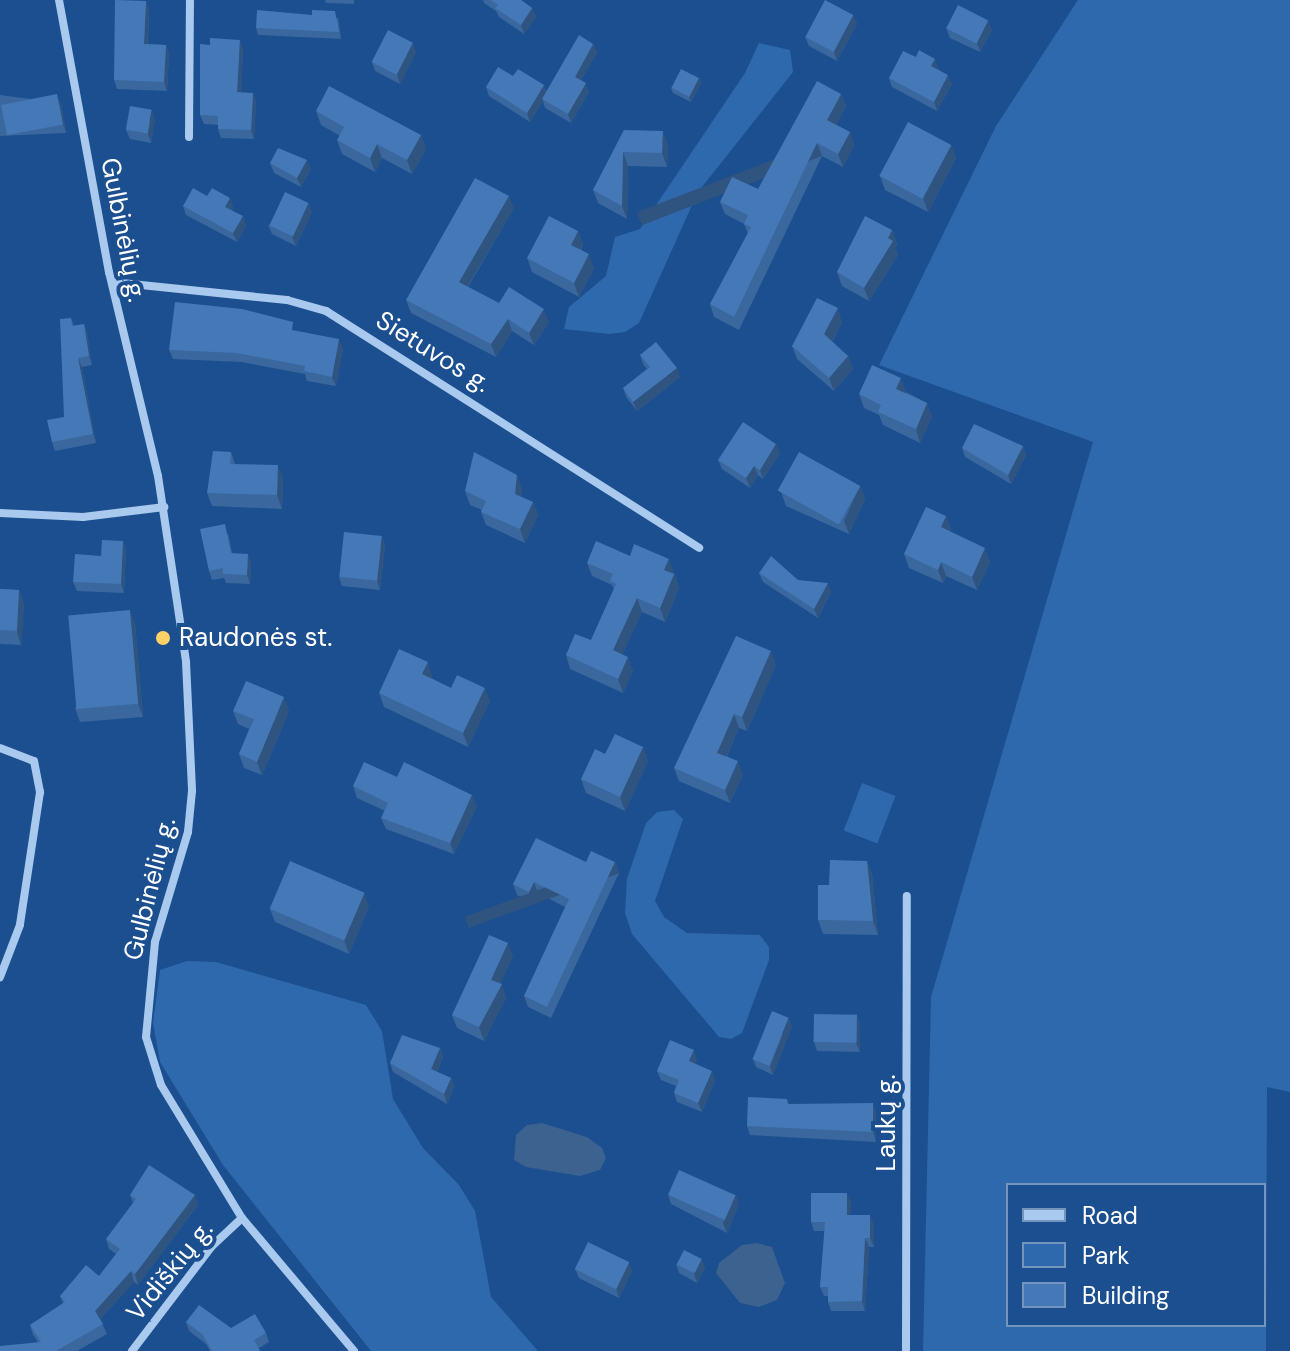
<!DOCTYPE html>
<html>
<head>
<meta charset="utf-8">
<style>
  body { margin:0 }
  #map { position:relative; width:1290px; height:1351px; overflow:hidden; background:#1b4f8f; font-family:"DM Sans",sans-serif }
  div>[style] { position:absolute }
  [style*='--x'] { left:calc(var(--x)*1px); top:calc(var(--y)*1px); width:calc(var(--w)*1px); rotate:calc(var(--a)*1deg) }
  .green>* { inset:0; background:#2e69ad; transform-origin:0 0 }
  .water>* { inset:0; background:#3c6290 }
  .street>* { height:8px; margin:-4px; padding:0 4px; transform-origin:4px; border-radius:4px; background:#a9c9ee }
  .wall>* { inset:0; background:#3a679d }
  .shaded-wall>* { inset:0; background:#305480; transform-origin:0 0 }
  .building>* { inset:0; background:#4478b7; transform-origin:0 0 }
  .dots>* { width:22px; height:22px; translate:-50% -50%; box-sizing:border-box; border:4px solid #1b4f8f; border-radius:50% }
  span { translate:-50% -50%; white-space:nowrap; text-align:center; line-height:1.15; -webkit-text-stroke:8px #1b4f8f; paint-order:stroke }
  .street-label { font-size:26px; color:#fff }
  .poi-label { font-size:26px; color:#fff }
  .left { translate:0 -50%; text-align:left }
  .legend { position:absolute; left:1006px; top:1183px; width:260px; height:144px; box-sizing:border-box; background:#1b4f8f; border:2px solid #7695bc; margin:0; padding:10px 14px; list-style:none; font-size:24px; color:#fff }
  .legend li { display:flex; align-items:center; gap:16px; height:40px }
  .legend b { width:40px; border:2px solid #7695bc }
</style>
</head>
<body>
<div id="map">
  <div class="green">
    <i style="clip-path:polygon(evenodd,1078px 0,1290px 0,1290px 1092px,1267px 1087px,1266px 1351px,923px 1351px,931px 997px,1093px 442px,879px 365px,996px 126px,1078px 0,1008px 1185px,1264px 1185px,1264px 1325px,1008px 1325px,1008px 1185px)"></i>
    <i style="clip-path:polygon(759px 43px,790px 50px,793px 72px,698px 192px,639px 323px,625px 332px,609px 334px,564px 329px,569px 307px,606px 276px,615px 237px,640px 229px,745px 73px)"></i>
    <i style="left:862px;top:783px;width:36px;height:51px;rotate:21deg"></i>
    <i style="clip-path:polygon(674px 810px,683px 819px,655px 901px,664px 917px,687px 933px,760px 935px,769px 947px,769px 960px,742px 1033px,731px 1039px,719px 1037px,632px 934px,625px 913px,627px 879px,646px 823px,657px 812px)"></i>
    <i style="clip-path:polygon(187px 961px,216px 962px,366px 1005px,382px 1031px,393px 1099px,423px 1148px,459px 1185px,475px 1211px,491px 1297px,538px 1351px,371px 1351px,223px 1165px,160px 1062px,153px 1023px,160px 970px)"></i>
  </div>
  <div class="water">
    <i style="clip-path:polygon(542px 1123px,587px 1137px,602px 1148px,606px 1158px,600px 1170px,580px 1176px,526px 1167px,514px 1160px,516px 1135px,527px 1125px)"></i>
    <i style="clip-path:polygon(757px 1243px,772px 1247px,785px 1283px,777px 1300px,759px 1307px,740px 1303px,716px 1273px,719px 1263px,742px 1245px)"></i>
  </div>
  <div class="street">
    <i style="--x:59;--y:0;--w:277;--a:79.6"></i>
    <i style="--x:109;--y:272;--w:210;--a:76.5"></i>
    <i style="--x:158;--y:476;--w:188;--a:81.4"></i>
    <i style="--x:186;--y:662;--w:129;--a:87.3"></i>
    <i style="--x:192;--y:791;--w:41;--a:95.6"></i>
    <i style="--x:188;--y:832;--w:115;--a:106.7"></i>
    <i style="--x:155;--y:942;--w:95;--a:95.4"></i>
    <i style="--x:146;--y:1037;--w:50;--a:72.6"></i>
    <i style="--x:161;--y:1085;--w:156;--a:58.7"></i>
    <i style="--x:242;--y:1218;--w:174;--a:49.9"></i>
    <i style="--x:189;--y:137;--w:137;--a:-89.6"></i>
    <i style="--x:112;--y:282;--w:176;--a:5.9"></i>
    <i style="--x:287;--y:300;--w:41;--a:15.8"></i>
    <i style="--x:326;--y:311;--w:442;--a:32.4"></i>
    <i style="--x:0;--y:513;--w:83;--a:2.8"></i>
    <i style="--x:83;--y:517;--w:82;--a:-7"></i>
    <i style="--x:0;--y:748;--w:36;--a:21"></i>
    <i style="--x:34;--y:761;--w:32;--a:79"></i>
    <i style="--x:40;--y:792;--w:134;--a:98.6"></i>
    <i style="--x:20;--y:925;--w:56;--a:111"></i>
    <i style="--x:132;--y:1351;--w:132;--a:-52.7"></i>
    <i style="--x:212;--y:1246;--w:41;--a:-43"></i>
    <i style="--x:906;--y:1351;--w:455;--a:-89.9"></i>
  </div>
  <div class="wall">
    <i style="clip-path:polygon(325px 0,354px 0,354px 4px,326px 3px)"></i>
    <i style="clip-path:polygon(483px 0,521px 0,532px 8px,536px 17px,524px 34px,499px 17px,496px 11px,484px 3px)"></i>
    <i style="clip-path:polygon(146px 1px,149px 10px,148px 44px,166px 45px,169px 54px,167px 91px,117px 89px,114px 80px)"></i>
    <i style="clip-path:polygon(853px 15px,857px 24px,837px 61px,809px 46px,805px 37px)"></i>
    <i style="clip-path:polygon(338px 18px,341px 39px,258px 35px,256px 28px)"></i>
    <i style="clip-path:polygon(946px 28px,992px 30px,980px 52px,950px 38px)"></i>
    <i style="clip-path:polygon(593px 44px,597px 53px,581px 80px,589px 92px,571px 123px,545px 108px,543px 101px,530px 122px,489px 96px,486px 87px,513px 76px,544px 85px,546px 92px)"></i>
    <i style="clip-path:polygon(243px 49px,241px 93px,253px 93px,256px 102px,254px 139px,221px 138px,218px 129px,218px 125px,204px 124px,200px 115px)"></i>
    <i style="clip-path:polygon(416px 52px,400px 84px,375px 71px,372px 62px)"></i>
    <i style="clip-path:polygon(938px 68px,938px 69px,952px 84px,937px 111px,892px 87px,889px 78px)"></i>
    <i style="clip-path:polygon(699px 78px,701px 83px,691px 102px,673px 93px,671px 88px)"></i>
    <i style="clip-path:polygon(841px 94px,846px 106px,836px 125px,850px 132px,854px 145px,843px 167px,822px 156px,739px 330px,714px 317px,710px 304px,748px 234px,744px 224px,725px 214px,720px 202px,758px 189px)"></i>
    <i style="clip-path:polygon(0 95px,61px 103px,66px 133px,0 136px)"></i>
    <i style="clip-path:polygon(316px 111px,421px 135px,426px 149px,412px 174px,382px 158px,375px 172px,342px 154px,337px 140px,340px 136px,321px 125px)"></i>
    <i style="clip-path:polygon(155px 120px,151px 143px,130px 139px,126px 130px)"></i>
    <i style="clip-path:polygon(624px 130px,668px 145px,667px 167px,628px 166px,627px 219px,598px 203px,593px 190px)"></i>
    <i style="clip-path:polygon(951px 145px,956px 158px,928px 212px,885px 190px,880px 176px)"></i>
    <i style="clip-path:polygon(270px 163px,311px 169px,301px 187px,274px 173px)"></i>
    <i style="clip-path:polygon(207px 196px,233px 207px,232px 210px,246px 225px,237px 242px,186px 215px,183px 206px)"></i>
    <i style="clip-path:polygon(514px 208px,468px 287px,499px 303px,549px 322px,534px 345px,512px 331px,496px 357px,411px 313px,406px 300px)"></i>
    <i style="clip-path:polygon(312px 212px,296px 246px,272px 234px,268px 225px)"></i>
    <i style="clip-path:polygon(892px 230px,897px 244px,895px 248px,898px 255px,869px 301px,842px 286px,837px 272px)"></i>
    <i style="clip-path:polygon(578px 231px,583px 244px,581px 250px,594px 268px,579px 297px,532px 272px,527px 258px)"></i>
    <i style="clip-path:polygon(71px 318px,74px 326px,84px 324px,87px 333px,92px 365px,82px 367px,96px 443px,55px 451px,52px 442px,64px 417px)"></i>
    <i style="clip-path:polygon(842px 322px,832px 342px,848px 356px,853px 369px,834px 391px,797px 359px,792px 346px)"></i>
    <i style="clip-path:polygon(296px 331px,343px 348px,336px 386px,307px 381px,305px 374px,241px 362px,173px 359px,169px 350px)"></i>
    <i style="clip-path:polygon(640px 355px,680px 377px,637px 411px,626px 397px,623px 388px,647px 369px,643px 364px)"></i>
    <i style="clip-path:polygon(906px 392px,927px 403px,932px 417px,920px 443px,883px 425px,879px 415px,864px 408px,859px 394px)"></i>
    <i style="clip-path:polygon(1023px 446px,1026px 455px,1011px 484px,965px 457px,962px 448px)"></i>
    <i style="clip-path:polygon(231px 452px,235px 464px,283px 479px,282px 509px,212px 506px,207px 493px)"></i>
    <i style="clip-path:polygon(780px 453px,763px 479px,758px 475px,750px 488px,722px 469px,718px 460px)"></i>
    <i style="clip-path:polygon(860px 486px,865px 499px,849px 534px,786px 506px,781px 492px)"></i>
    <i style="clip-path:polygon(522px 488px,521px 497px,533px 502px,538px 515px,525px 543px,486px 525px,481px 512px,482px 510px,470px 505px,465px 491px)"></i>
    <i style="clip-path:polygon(946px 516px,951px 530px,950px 532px,990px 562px,977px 590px,946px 576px,943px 583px,909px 568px,904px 554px)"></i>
    <i style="clip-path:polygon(228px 533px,232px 553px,251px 563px,250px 584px,226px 583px,224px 578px,212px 580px,209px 571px)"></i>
    <i style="clip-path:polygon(123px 541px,126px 550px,124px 593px,77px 591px,73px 582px,101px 556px)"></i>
    <i style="clip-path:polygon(385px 545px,380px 590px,342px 586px,339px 577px)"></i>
    <i style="clip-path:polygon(630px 556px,674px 573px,679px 588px,665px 622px,642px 612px,622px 655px,633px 671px,623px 693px,570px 669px,566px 655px,591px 640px,614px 590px,612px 585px,592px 576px,587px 563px)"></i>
    <i style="clip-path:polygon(759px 573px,798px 580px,831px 592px,818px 618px,763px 582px)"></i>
    <i style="clip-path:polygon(0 589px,19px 590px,24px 604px,21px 645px,0 644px)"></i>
    <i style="clip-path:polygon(135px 623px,143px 717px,80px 722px,75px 708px)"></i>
    <i style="clip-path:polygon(776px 665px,747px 731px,739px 728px,727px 756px,743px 775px,730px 803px,679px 781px,674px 768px)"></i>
    <i style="clip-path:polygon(432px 676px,431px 678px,451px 688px,490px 701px,468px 747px,384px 707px,379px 693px)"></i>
    <i style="clip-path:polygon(233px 711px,289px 711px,262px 775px,244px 768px,239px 754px,249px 729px,238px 724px)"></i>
    <i style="clip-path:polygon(643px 747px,648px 761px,625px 811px,586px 793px,581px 779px,605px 754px)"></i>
    <i style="clip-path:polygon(397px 777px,477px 806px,454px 854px,386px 829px,381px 818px,385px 811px,357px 798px,353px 786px)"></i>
    <i style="clip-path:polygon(867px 861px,872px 874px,878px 935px,823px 934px,818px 920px,829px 885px)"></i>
    <i style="clip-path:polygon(586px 862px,615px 862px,619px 873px,551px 1018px,528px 1007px,524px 996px,565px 907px,538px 893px,533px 903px,517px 895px,513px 884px)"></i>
    <i style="clip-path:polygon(369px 906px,349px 954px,275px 922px,270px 909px)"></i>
    <i style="clip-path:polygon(513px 956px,500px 984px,506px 998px,484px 1041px,457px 1028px,452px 1015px)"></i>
    <i style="clip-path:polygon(860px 1024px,860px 1052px,817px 1051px,814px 1042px)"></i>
    <i style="clip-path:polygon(792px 1026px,773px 1075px,756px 1067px,753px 1059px)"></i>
    <i style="clip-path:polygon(440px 1048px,443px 1057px,437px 1072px,451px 1078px,454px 1087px,447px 1104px,393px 1072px,390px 1063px)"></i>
    <i style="clip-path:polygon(697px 1059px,695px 1064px,715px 1080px,702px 1112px,677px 1102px,674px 1093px,676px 1086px,661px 1080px,657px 1071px)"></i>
    <i style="clip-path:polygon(787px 1099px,789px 1104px,876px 1112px,876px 1142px,750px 1135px,747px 1126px)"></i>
    <i style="clip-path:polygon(130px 1195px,198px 1205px,138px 1285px,134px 1282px,100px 1319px,107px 1334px,77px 1351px,0 1351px,38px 1342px,33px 1335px,30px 1325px,63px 1303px,60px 1296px,99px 1276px,116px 1254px,109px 1249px,106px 1239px,133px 1203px)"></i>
    <i style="clip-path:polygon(668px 1195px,739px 1204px,727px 1233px,671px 1204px)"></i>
    <i style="clip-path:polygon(851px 1202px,850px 1215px,874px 1224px,874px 1247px,869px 1247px,865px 1311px,831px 1311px,828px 1302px,828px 1296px,824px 1296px,820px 1287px,825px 1231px,814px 1231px,811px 1222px)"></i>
    <i style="clip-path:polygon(676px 1264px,705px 1268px,697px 1283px,679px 1273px)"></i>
    <i style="clip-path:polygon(575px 1269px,632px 1271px,619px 1298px,579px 1278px)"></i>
    <i style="clip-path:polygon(186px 1322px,266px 1333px,269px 1342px,259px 1348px,260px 1351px,210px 1351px,206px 1344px,189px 1331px)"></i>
  </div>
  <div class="shaded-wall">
    <i style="clip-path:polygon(146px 1px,149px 10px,147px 53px,144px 44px)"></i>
    <i style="clip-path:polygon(532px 8px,536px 17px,524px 34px,521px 25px)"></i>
    <i style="clip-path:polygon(853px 15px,857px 24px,837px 61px,834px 52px)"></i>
    <i style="clip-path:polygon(988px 20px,992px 30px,980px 52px,977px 43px)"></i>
    <i style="clip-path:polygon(240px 40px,243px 49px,241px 102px,237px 92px)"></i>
    <i style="clip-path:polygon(413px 43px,416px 52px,400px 84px,397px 74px)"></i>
    <i style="clip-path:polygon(593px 44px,597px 53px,578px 86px,575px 77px)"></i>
    <i style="clip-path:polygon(166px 45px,169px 54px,167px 91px,164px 82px)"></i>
    <i style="clip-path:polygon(935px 59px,938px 68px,935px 75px,931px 66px)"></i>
    <i style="clip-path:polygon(948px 75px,952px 84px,937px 111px,934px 102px)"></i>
    <i style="clip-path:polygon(699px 78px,701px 83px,691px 102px,689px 98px)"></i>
    <i style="clip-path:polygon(586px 83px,589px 92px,571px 123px,568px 114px)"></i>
    <i style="clip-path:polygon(544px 85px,547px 94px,530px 122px,527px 113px)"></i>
    <i style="clip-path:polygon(253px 93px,256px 102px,254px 139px,251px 130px)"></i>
    <i style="clip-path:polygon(57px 94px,61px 103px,66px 133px,63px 124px)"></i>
    <i style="clip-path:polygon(841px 94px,846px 106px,832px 133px,827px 120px)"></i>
    <i style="clip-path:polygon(152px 110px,155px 120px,151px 143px,148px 134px)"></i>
    <i style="clip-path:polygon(663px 131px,668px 145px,667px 167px,662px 153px)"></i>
    <i style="clip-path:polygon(850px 132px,854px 145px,843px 167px,838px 154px)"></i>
    <i style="clip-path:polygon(421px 135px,426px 149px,412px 174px,407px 160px)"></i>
    <i style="left:817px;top:143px;width:14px;height:193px;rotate:69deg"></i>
    <i style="clip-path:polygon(377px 144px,382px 158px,375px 172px,370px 158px)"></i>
    <i style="clip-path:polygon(951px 145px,956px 158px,928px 212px,923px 198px)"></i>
    <i style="clip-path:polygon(623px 152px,628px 166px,627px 219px,622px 206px)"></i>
    <i style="clip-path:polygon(307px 160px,311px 169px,301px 187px,297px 178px)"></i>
    <i style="clip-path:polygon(509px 196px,514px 208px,463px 294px,459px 282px)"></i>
    <i style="clip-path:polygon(230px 198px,233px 207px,229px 216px,225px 207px)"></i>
    <i style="clip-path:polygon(309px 203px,312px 212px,296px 246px,292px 237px)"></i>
    <i style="clip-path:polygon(243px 216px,246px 225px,237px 242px,233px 233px)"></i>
    <i style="clip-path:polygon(892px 230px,897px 244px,895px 248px,898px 255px,869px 301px,864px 288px)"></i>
    <i style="clip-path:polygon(578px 231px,583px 244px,576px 258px,571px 245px)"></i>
    <i style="clip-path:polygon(589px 254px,594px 268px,579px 297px,574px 283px)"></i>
    <i style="clip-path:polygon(838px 308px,842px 322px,829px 348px,824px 334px)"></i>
    <i style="clip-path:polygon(544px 309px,549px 322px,534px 345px,529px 333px)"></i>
    <i style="clip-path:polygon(508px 319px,512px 331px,496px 357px,491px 344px)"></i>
    <i style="clip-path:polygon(84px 324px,87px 333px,92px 365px,89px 356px)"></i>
    <i style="clip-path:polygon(339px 339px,343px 348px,336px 386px,332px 377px)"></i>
    <i style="clip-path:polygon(848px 356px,853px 369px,834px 391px,829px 378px)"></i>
    <i style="clip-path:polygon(78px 358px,82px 367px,96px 443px,93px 434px)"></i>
    <i style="clip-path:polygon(677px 368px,680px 377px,637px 411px,633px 402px)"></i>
    <i style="clip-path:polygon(901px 378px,906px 392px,901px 402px,896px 389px)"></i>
    <i style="clip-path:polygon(927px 403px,932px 417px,920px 443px,916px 429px)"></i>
    <i style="clip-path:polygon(776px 444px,780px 453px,763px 479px,760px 470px)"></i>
    <i style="clip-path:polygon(1023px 446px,1026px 455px,1011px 484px,1008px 475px)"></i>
    <i style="clip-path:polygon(278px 465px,283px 479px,282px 509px,277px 495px)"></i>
    <i style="clip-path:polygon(754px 466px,758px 475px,750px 488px,746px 478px)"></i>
    <i style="clip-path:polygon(517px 475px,522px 488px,520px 507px,515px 494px)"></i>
    <i style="clip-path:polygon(860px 486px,865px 499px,849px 534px,844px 521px)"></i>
    <i style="clip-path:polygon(533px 502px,538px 515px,525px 543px,520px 529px)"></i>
    <i style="clip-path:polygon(946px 516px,951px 530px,946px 541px,941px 527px)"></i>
    <i style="clip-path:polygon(382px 536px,385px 545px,380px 590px,377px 581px)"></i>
    <i style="clip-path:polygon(123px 541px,126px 550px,124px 593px,121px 584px)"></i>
    <i style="clip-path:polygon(985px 548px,990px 562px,977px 590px,972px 577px)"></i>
    <i style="clip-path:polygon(248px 554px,251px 563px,250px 584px,247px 575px)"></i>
    <i style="clip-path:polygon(669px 559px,674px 573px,669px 584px,664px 570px)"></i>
    <i style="clip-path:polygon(941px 562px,946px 576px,943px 583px,938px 570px)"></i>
    <i style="clip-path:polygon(674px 574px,679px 588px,665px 622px,660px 608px)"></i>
    <i style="clip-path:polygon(828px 583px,831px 592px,818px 618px,814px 609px)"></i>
    <i style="clip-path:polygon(19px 590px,24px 604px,21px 645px,17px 632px)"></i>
    <i style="clip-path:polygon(637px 598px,642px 612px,618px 664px,613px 650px)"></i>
    <i style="clip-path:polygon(130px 610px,135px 623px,143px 717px,138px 704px)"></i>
    <i style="clip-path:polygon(771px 651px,776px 665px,747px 731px,742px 717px)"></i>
    <i style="clip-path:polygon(628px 657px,633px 671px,623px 693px,618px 679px)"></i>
    <i style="clip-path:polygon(428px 662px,432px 676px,427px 688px,422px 674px)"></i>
    <i style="clip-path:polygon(485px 688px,490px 701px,468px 747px,463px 733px)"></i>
    <i style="clip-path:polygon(284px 697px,289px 711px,262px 775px,257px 762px)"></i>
    <i style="clip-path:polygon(734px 714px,739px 728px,722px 766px,717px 753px)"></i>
    <i style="clip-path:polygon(643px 747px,648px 761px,625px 811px,620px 797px)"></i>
    <i style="clip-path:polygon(738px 761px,743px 775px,730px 803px,725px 790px)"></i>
    <i style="clip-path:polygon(472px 795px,477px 806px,454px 854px,450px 843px)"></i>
    <i style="clip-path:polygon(867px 861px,872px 874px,878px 935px,873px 921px)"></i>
    <i style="left:615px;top:862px;width:12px;height:160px;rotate:70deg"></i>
    <i style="clip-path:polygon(534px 882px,538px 893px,533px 903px,529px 892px)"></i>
    <i style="clip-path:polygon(364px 893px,369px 906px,349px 954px,344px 940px)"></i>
    <i style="clip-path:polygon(508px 943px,513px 956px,496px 993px,491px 980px)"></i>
    <i style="clip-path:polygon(502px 984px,506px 998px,484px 1041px,479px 1027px)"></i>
    <i style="clip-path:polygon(857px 1015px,860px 1024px,860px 1052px,856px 1043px)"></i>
    <i style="clip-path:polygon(789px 1018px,792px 1026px,773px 1075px,770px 1067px)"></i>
    <i style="clip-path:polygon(440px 1048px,443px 1057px,434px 1079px,431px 1069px)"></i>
    <i style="clip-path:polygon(694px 1050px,697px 1059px,692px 1070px,689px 1061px)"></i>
    <i style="clip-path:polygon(712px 1071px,715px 1080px,702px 1112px,698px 1103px)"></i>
    <i style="clip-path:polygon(451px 1078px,454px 1087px,447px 1104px,444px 1094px)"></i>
    <i style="clip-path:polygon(873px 1103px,876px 1112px,876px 1142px,873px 1132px)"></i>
    <i style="clip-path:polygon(847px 1193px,851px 1202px,850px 1224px,847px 1215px)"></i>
    <i style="clip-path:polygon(195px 1195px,198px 1205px,138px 1285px,135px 1274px)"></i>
    <i style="clip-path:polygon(736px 1195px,739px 1204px,727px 1233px,723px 1223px)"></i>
    <i style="clip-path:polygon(870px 1215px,874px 1224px,874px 1247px,870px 1238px)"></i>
    <i style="clip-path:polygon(865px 1238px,869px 1247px,865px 1311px,862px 1301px)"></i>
    <i style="clip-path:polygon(702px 1259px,705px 1268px,697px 1283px,694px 1274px)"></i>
    <i style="clip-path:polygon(629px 1262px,632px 1271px,619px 1298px,616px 1288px)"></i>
    <i style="clip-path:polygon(131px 1271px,134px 1282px,98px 1321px,95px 1311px)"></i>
  </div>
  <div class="building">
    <i style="clip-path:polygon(115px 0,146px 1px,144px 44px,166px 45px,164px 82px,114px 80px)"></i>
    <i style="clip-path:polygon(491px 0,521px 0,532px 8px,521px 25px,495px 8px,498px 5px)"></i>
    <i style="left:825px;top:0;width:32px;height:42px;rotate:28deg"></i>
    <i style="left:958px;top:5px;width:34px;height:26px;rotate:27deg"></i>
    <i style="clip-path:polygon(257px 10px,312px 15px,312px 10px,335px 11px,339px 32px,256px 28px)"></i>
    <i style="left:388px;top:30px;width:28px;height:36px;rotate:27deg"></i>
    <i style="clip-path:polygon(579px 35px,593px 44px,575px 77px,586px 83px,568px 114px,542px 99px)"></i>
    <i style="clip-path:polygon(210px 38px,240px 40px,237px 92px,253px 93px,251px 130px,218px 129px,218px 116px,200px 115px,200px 44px,210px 45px)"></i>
    <i style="clip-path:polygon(919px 50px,935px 59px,931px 66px,948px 75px,934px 102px,889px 78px,903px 51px,916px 57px)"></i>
    <i style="clip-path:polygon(498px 67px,513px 76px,518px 69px,544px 85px,527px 113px,486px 87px)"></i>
    <i style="left:681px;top:69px;width:20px;height:21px;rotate:27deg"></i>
    <i style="clip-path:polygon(817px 81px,841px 94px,827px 120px,850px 132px,838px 154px,817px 143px,734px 317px,710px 304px,751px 227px,744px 224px,748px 215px,720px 202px,732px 177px,758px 189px)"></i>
    <i style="clip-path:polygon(329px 86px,421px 135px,407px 160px,377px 144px,370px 158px,337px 140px,344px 127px,316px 111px)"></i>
    <i style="left:57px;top:94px;width:31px;height:57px;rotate:79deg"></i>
    <i style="left:130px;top:106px;width:22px;height:24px;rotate:10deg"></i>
    <i style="left:908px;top:122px;width:49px;height:61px;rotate:28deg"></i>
    <i style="clip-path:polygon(624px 130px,663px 131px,662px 153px,623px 152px,622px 206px,593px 190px)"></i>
    <i style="clip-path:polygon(278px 148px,307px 160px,297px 178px,270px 163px)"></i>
    <i style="clip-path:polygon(475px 178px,509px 196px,459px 282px,499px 303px,509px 287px,544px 309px,529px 333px,508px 319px,491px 344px,406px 300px)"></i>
    <i style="clip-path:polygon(193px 188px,207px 196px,212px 188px,230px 198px,225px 207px,243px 216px,233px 233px,183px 206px)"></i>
    <i style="left:285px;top:192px;width:26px;height:37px;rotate:25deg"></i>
    <i style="clip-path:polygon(549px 216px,578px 231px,571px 245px,589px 254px,574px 283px,527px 258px)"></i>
    <i style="clip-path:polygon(865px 216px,892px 230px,888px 238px,893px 241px,864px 288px,837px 272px)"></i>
    <i style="clip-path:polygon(817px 298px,838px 308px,824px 334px,848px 356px,829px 378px,792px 346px)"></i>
    <i style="clip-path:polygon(175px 302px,242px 309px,293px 322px,292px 330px,339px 339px,332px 377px,304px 371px,305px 366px,237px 353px,169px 350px)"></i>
    <i style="clip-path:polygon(71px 318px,72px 326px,84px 324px,89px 356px,78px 358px,93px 434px,52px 442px,47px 420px,64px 417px,60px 319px)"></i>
    <i style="clip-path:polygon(656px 342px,677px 368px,633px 402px,623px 388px,650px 367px,640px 355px)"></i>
    <i style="clip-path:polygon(872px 365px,901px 378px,896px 389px,927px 403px,916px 429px,878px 412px,881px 405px,859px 394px)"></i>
    <i style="clip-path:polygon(743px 422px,776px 444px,760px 470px,754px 466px,746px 478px,718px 460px)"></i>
    <i style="clip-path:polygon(974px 424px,1023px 446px,1008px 475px,962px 448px)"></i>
    <i style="clip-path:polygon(213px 451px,231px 452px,230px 464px,278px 465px,277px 495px,207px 493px)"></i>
    <i style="clip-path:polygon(474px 452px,517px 475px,515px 494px,533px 502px,520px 529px,481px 512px,486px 501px,465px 491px)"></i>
    <i style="left:799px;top:452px;width:70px;height:44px;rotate:29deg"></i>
    <i style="clip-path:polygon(926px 507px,946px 516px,941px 527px,985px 548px,972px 577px,941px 562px,938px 570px,904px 554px)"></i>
    <i style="clip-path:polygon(225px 524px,231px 553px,248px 554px,247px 575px,223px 574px,223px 568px,209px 571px,200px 529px)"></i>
    <i style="left:344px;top:532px;width:38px;height:45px;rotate:6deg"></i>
    <i style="clip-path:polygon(102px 540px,123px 541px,121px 584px,73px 582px,75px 554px,101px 556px)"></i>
    <i style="clip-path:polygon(596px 541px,630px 556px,634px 544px,669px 559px,664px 570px,674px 574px,660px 608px,637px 598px,613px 650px,628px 657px,618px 679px,566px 655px,575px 634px,591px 640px,616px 584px,610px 581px,613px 574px,587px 563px)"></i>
    <i style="clip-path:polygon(771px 556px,798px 580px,828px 583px,814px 609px,759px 573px)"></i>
    <i style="left:0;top:589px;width:19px;height:41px;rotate:3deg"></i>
    <i style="left:130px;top:610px;width:94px;height:62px;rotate:85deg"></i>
    <i style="clip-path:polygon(736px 636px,771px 651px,742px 717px,734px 714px,717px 753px,738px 761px,725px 790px,674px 768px)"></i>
    <i style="clip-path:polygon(399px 649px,428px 662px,422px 674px,451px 688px,457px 675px,485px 688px,463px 733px,379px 693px)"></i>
    <i style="clip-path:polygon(246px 681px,284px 697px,257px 762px,239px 754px,254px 719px,233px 711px)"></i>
    <i style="clip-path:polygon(615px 734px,643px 747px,620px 797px,581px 779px,595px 749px,605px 754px)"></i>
    <i style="clip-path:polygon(364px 762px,397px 777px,404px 762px,472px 795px,450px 843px,381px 818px,388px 803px,353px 786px)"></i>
    <i style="clip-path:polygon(536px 838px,586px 862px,591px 851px,615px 862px,547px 1007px,524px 996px,569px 899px,534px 882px,529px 892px,513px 884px)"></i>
    <i style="clip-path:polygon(830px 860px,867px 861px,873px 921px,818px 920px,818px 885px,829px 885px)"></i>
    <i style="left:290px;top:861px;width:81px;height:52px;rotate:23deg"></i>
    <i style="clip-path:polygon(489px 935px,508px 943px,491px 980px,502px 984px,479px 1027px,452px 1015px)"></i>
    <i style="left:772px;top:1011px;width:18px;height:52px;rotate:22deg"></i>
    <i style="left:814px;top:1014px;width:43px;height:28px;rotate:1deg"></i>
    <i style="clip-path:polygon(402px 1035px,440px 1048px,431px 1069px,451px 1078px,444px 1094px,390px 1063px)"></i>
    <i style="clip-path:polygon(670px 1040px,694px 1050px,689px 1061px,712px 1071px,698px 1103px,674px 1093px,679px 1080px,657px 1071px)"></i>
    <i style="clip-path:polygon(748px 1097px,787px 1099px,787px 1104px,873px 1103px,873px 1132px,747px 1126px)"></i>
    <i style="clip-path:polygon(149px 1165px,195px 1195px,135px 1274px,131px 1271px,95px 1311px,103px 1324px,56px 1351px,0 1351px,0 1346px,41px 1342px,30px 1325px,65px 1302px,60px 1296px,86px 1265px,99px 1276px,120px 1249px,106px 1239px,136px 1199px,130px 1195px)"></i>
    <i style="left:679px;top:1170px;width:62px;height:27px;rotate:24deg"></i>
    <i style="clip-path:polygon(811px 1193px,847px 1193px,847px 1215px,870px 1215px,870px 1238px,865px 1238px,862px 1301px,828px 1302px,828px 1287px,820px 1287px,825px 1222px,811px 1222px)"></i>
    <i style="left:588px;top:1242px;width:46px;height:30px;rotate:26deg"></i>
    <i style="left:684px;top:1250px;width:20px;height:16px;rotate:27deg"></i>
    <i style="clip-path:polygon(199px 1305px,231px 1328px,255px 1314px,266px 1333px,254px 1340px,260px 1351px,212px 1351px,203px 1335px,186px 1322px)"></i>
  </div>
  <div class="dots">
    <i style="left:163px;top:638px;background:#ffd166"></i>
  </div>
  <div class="street-label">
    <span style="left:123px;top:230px;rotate:79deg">Gulbinėlių g.</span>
    <span style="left:433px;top:352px;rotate:32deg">Sietuvos g.</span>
    <span style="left:150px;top:889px;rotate:-76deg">Gulbinėlių g.</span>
    <span style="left:887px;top:1123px;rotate:-90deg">Laukų g.</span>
    <span style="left:170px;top:1271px;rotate:-51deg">Vidiškių g.</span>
  </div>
  <div class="poi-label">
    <span class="left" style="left:179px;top:638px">Raudonės st.</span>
  </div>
  <ul class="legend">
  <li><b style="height:10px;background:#a9c9ee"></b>Road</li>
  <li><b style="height:22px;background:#2e69ad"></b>Park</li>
  <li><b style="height:22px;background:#4478b7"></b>Building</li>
  </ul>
</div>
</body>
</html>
